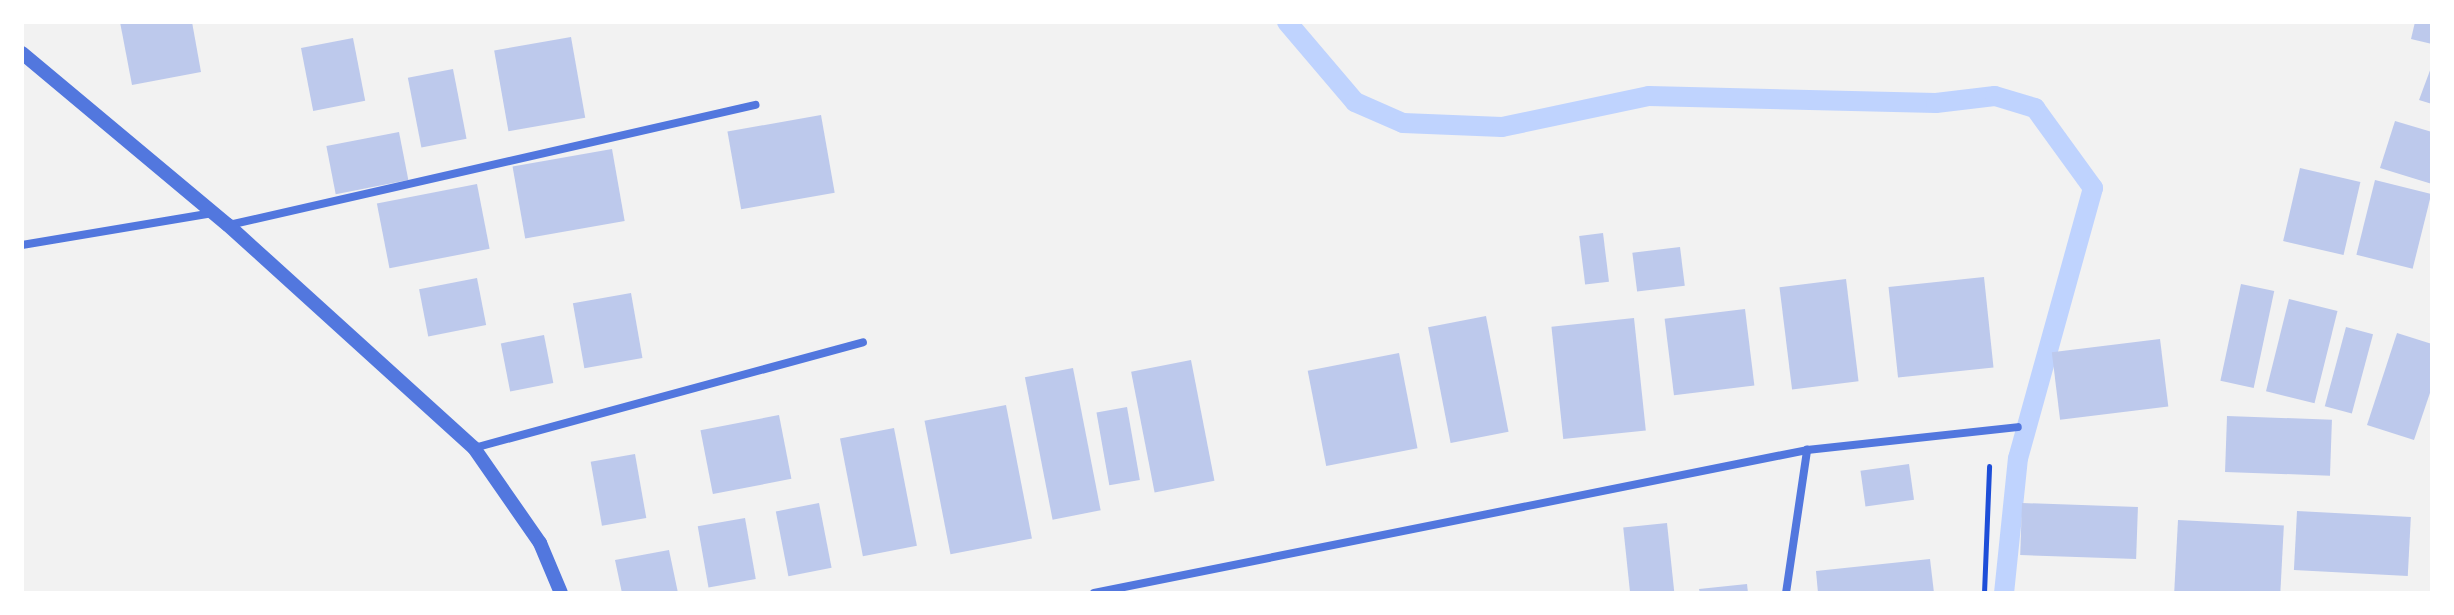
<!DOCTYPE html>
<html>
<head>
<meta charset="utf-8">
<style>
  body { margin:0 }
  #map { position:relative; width:2454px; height:615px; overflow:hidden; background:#f2f2f2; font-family:"IBM Plex Serif",serif }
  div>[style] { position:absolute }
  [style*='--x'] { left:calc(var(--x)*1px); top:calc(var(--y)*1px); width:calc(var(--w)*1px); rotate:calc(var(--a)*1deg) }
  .stream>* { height:20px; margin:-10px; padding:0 10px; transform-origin:10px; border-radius:10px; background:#bfd3fe }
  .building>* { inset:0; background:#bdc9ec; transform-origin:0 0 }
  .path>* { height:5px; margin:-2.5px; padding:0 2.5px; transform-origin:2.5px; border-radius:2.5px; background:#1d4ed8 }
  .minor>* { height:8px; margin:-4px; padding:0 4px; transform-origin:4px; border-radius:4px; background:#5277de }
  .tertiary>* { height:14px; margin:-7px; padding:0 7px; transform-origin:7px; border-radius:7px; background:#5277de }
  span { translate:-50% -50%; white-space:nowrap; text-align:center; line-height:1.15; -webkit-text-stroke:8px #fff; paint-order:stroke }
  .frame { position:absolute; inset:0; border:24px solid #fff; pointer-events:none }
</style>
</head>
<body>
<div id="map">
  <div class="stream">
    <i style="--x:1287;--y:22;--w:105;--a:49.6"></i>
    <i style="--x:1355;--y:102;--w:52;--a:23.6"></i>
    <i style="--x:1403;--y:123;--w:99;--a:2.3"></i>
    <i style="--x:1502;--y:127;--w:150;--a:-11.9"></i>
    <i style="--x:1649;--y:96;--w:287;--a:1.4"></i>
    <i style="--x:1936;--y:103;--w:59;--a:-6.8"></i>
    <i style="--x:1995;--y:96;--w:42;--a:16.7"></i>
    <i style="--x:2035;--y:108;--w:99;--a:54.1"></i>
    <i style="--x:2093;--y:188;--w:280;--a:105.5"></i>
    <i style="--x:2018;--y:458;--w:136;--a:95.9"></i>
  </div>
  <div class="building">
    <i style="clip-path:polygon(120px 22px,192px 22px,201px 72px,132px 85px)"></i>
    <i style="clip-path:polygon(2415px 22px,2432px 22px,2432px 44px,2411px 39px)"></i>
    <i style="left:571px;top:37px;width:82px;height:78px;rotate:80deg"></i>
    <i style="left:353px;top:38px;width:64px;height:53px;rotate:79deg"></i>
    <i style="clip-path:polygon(2432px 65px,2432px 104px,2419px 100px)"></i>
    <i style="left:453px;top:69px;width:71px;height:46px;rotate:79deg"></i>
    <i style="left:821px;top:115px;width:79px;height:95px;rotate:80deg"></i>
    <i style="clip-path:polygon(2395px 121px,2432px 132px,2432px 184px,2380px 168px)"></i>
    <i style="left:399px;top:132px;width:49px;height:74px;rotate:79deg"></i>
    <i style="left:612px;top:149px;width:73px;height:101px;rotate:80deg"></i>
    <i style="left:2300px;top:168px;width:62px;height:75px;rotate:13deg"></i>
    <i style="left:2375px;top:180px;width:58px;height:77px;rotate:14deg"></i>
    <i style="left:477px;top:184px;width:66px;height:102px;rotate:79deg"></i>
    <i style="left:1603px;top:233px;width:49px;height:24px;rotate:83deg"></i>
    <i style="left:1680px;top:247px;width:39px;height:48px;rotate:83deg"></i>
    <i style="left:1984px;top:277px;width:91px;height:96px;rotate:84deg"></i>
    <i style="left:477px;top:278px;width:48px;height:59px;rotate:79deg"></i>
    <i style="left:1846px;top:279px;width:103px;height:67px;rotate:83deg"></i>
    <i style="left:2241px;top:284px;width:34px;height:99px;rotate:12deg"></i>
    <i style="left:631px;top:293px;width:66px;height:59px;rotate:80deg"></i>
    <i style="left:2289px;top:299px;width:50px;height:95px;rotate:14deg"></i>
    <i style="left:1745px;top:309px;width:77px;height:81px;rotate:83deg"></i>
    <i style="left:1486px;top:316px;width:118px;height:59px;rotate:79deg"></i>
    <i style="left:1634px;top:318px;width:113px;height:83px;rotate:84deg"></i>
    <i style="left:2346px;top:327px;width:28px;height:82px;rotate:15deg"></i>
    <i style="clip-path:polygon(2397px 333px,2432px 344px,2432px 387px,2414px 440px,2367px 425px)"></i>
    <i style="left:544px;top:335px;width:49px;height:44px;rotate:79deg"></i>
    <i style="left:2160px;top:339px;width:68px;height:109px;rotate:83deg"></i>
    <i style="left:1399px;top:353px;width:97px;height:93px;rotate:79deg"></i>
    <i style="left:1191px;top:360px;width:123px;height:61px;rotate:79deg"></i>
    <i style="left:1073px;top:368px;width:145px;height:49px;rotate:79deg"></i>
    <i style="left:1006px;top:405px;width:136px;height:83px;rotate:79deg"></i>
    <i style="left:1127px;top:407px;width:74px;height:31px;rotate:80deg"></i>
    <i style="left:779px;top:415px;width:65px;height:80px;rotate:79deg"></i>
    <i style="left:2227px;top:416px;width:105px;height:56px;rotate:2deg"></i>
    <i style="left:894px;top:428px;width:120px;height:55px;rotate:79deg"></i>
    <i style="left:635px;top:454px;width:65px;height:45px;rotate:80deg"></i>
    <i style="left:1909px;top:464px;width:36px;height:49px;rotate:82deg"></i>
    <i style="left:819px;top:503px;width:66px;height:44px;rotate:79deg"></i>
    <i style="left:2022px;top:503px;width:116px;height:52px;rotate:2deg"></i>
    <i style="left:2297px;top:511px;width:114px;height:59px;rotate:3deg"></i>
    <i style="left:745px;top:518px;width:62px;height:48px;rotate:80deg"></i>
    <i style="left:2178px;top:520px;width:106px;height:72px;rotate:3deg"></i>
    <i style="left:1667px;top:523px;width:70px;height:44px;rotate:84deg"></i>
    <i style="clip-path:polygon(669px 550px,678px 593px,622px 593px,615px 560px)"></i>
    <i style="clip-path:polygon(1930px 559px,1934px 593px,1818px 593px,1816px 571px)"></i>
    <i style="clip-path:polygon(1747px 584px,1748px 593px,1700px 593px,1699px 589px)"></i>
  </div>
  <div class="path">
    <i style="--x:1984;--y:593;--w:127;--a:-87.7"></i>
  </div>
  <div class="minor">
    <i style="--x:229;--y:225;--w:540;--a:-12.85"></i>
    <i style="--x:22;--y:245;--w:195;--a:-9.5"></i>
    <i style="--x:474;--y:448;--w:403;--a:-15.2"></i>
    <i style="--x:1094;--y:593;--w:727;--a:-11.34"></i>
    <i style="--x:1807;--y:450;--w:212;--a:-6.2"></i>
    <i style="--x:1786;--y:593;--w:145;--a:-81.6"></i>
  </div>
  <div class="tertiary">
    <i style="--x:22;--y:53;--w:268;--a:39.9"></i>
    <i style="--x:228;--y:225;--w:332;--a:42.2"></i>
    <i style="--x:474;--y:448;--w:116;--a:55.2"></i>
    <i style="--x:540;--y:543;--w:54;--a:67.2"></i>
  </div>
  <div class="frame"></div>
</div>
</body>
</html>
